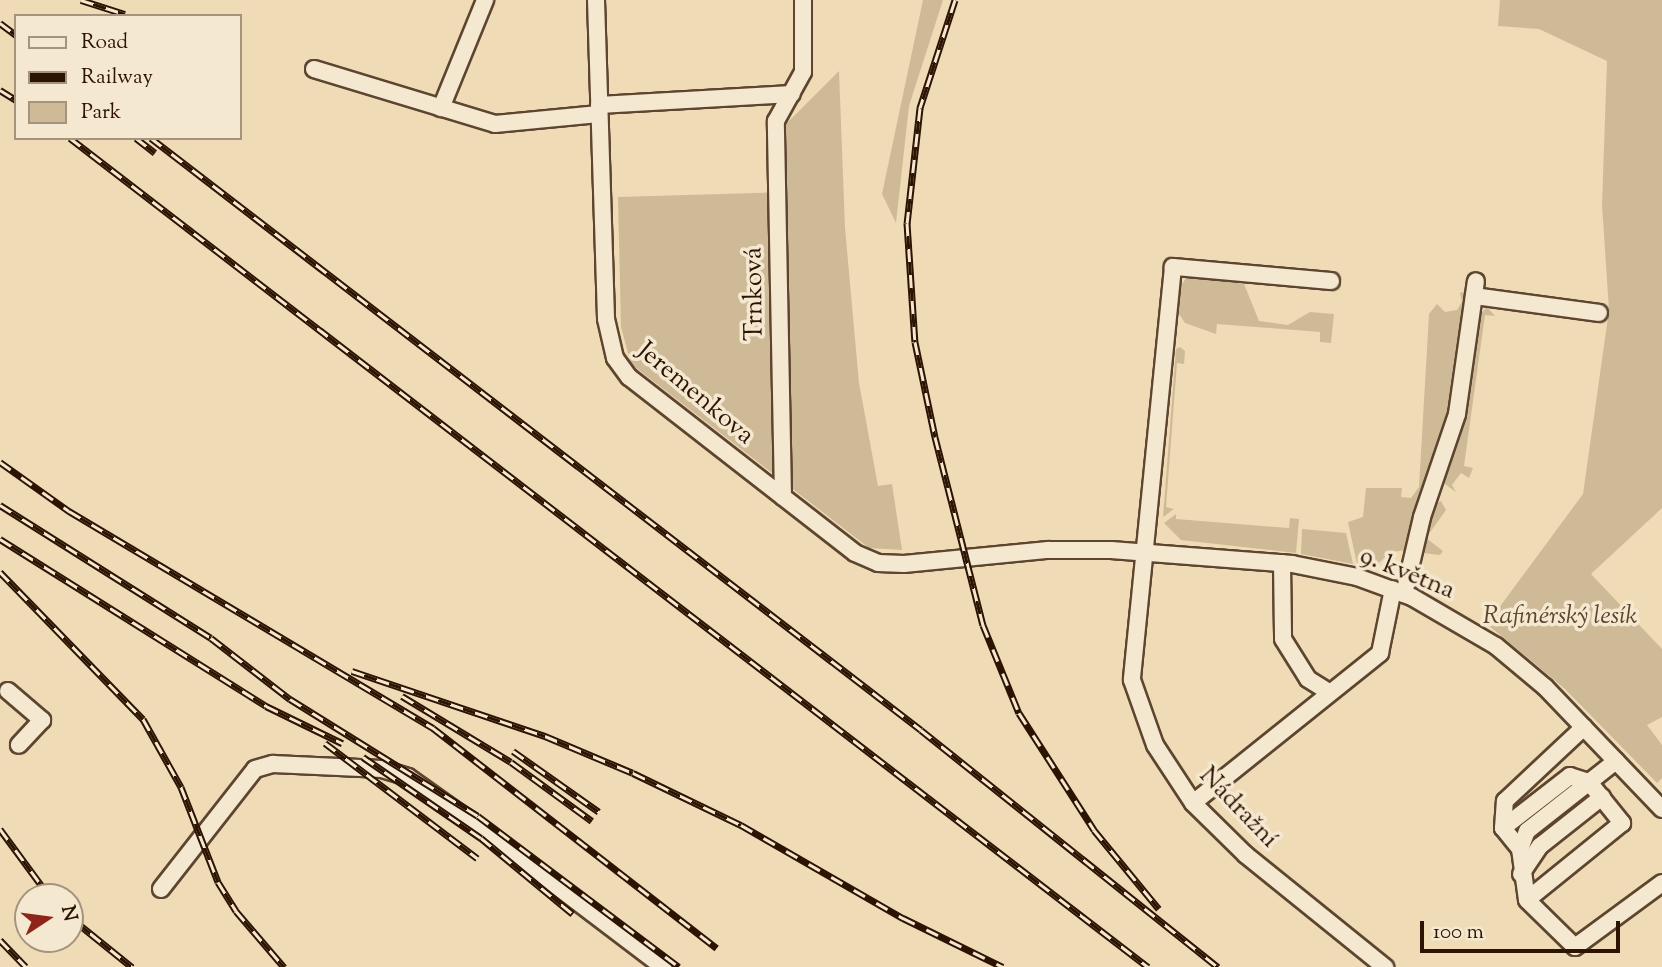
<!DOCTYPE html>
<html>
<head>
<meta charset="utf-8">
<style>
  body { margin:0 }
  #map { position:relative; width:1662px; height:967px; overflow:hidden; background:#efdcb6; font-family:"Sorts Mill Goudy",serif }
  div>[style] { position:absolute }
  [style*='--x'] { left:calc(var(--x)*1px); top:calc(var(--y)*1px); width:calc(var(--w)*1px); rotate:calc(var(--a)*1deg) }
  .green>* { inset:0; background:#ceba97 }
  .roads { filter:drop-shadow(2px 0 #5d452f) drop-shadow(-2px 0 #5d452f) drop-shadow(0 2px #5d452f) drop-shadow(0 -2px #5d452f) }
  .minor>* { height:16px; margin:-8px; padding:0 8px; transform-origin:8px; border-radius:8px; background:#f5e8d0 }
  .rail>* { height:7px; margin-top:-3.5px; transform-origin:0; background:repeating-linear-gradient(90deg,#f5e8d0 0 13px,#2c1302 0 26px); box-sizing:border-box; border-block:2px solid #2c1302 }
  span { translate:-50% -50%; white-space:nowrap; text-align:center; line-height:1.15; -webkit-text-stroke:7px #f5e8d0; paint-order:stroke }
  .street-label { font-size:26px; color:#2c1302 }
  .park-label { font-size:26px; color:#5d452f; font-style:italic }
  .legend { position:absolute; left:14px; top:14px; width:228px; height:126px; box-sizing:border-box; background:#f5e8d0; border:2px solid #a5937e; margin:0; padding:9px 12px; list-style:none; font-size:21px; color:#2c1302 }
  .legend li { display:flex; align-items:center; gap:14px; height:35px }
  .legend b { width:35px; border:2px solid #a5937e }
  .north { position:absolute; left:14px; top:883px; width:70px; height:70px; box-sizing:border-box; background:#f5e8d0; border:2px solid #a5937e; border-radius:50%; rotate:77deg; font-size:19px; font-weight:700; line-height:28px; text-align:center; color:#2c1302 }
  .north::after { content:''; display:block; margin:auto; width:24px; height:32px; background:#8f2418; clip-path:polygon(50% 0,100% 100%,50% 72%,0 100%) }
  .scale { position:absolute; left:1420px; top:921px; width:200px; height:32px; box-sizing:border-box; border:4px solid #2c1302; border-top:0; padding-left:9px; font-size:21px; line-height:24px; white-space:nowrap; color:#2c1302; -webkit-text-stroke:5px #f5e8d0; paint-order:stroke }
</style>
</head>
<body>
<div id="map">
  <div class="green">
    <i style="clip-path:polygon(923px 0,943px 0,909px 106px,896px 223px,882px 194px)"></i>
    <i style="clip-path:polygon(1500px 0,1662px 0,1662px 508px,1591px 574px,1662px 649px,1662px 717px,1647px 725px,1662px 745px,1662px 778px,1657px 783px,1565px 689px,1487px 624px,1583px 494px,1609px 310px,1602px 205px,1607px 61px,1539px 29px,1498px 26px)"></i>
    <i style="clip-path:polygon(839px 71px,845px 228px,859px 383px,878px 486px,892px 484px,902px 550px,869px 548px,631px 364px,621px 327px,618px 197px,787px 192px,785px 125px)"></i>
    <i style="clip-path:polygon(1195px 276px,1244px 284px,1259px 321px,1288px 325px,1310px 312px,1334px 314px,1331px 343px,1320px 342px,1320px 332px,1217px 324px,1216px 334px,1185px 323px,1176px 309px,1179px 289px,1186px 278px)"></i>
    <i style="clip-path:polygon(1466px 291px,1447px 415px,1407px 550px,1391px 552px,1373px 568px,1357px 564px,1348px 522px,1363px 517px,1366px 488px,1402px 488px,1401px 497px,1411px 498px,1419px 487px,1429px 314px,1437px 304px,1445px 312px,1457px 310px,1462px 302px,1460px 293px)"></i>
    <i style="clip-path:polygon(1487px 307px,1495px 316px,1485px 315px,1464px 466px,1473px 468px,1469px 478px,1461px 473px,1452px 485px,1456px 492px,1442px 482px,1478px 316px)"></i>
    <i style="clip-path:polygon(1180px 347px,1185px 351px,1184px 364px,1177px 363px,1166px 507px,1174px 509px,1163px 517px,1176px 349px)"></i>
    <i style="clip-path:polygon(1441px 501px,1446px 510px,1426px 538px,1443px 551px,1440px 555px,1422px 553px,1435px 504px)"></i>
    <i style="clip-path:polygon(1176px 514px,1176px 519px,1289px 528px,1290px 518px,1299px 519px,1296px 553px,1181px 540px,1164px 523px)"></i>
    <i style="clip-path:polygon(1302px 529px,1346px 533px,1353px 564px,1301px 554px)"></i>
  </div>
  <div class="roads">
    <div class="minor">
      <i style="--x:596;--y:0;--w:319;--a:88.2"></i>
      <i style="--x:606;--y:319;--w:40;--a:77"></i>
      <i style="--x:615;--y:358;--w:24;--a:54"></i>
      <i style="--x:629;--y:377;--w:286;--a:37.9"></i>
      <i style="--x:855;--y:553;--w:25;--a:23"></i>
      <i style="--x:878;--y:563;--w:26;--a:2"></i>
      <i style="--x:904;--y:564;--w:145;--a:-5.6"></i>
      <i style="--x:1048;--y:550;--w:63;--a:0"></i>
      <i style="--x:1111;--y:550;--w:182;--a:4.4"></i>
      <i style="--x:1292;--y:564;--w:66;--a:11.3"></i>
      <i style="--x:1357;--y:577;--w:59;--a:20"></i>
      <i style="--x:1412;--y:597;--w:97;--a:30.3"></i>
      <i style="--x:1496;--y:646;--w:64;--a:39.9"></i>
      <i style="--x:1545;--y:687;--w:169;--a:46.2"></i>
      <i style="--x:314;--y:69;--w:189;--a:16.9"></i>
      <i style="--x:495;--y:124;--w:104;--a:-5.5"></i>
      <i style="--x:599;--y:105;--w:193;--a:-3.3"></i>
      <i style="--x:441;--y:108;--w:117;--a:-67.8"></i>
      <i style="--x:1331;--y:281;--w:159;--a:-174.9"></i>
      <i style="--x:1173;--y:267;--w:415;--a:95.7"></i>
      <i style="--x:1132;--y:680;--w:69;--a:70.5"></i>
      <i style="--x:1155;--y:745;--w:69;--a:56.8"></i>
      <i style="--x:1193;--y:803;--w:74;--a:44.5"></i>
      <i style="--x:1246;--y:855;--w:179;--a:38.9"></i>
      <i style="--x:1474;--y:296;--w:126;--a:7.7"></i>
      <i style="--x:783;--y:497;--w:376;--a:-91.1"></i>
      <i style="--x:776;--y:121;--w:56;--a:-61.1"></i>
      <i style="--x:803;--y:72;--w:72;--a:-90"></i>
      <i style="--x:1282;--y:563;--w:76;--a:89.2"></i>
      <i style="--x:1283;--y:639;--w:47;--a:58"></i>
      <i style="--x:1308;--y:679;--w:25;--a:32"></i>
      <i style="--x:1404;--y:594;--w:79;--a:-76.8"></i>
      <i style="--x:1422;--y:517;--w:109;--a:-71.2"></i>
      <i style="--x:1457;--y:414;--w:134;--a:-81.9"></i>
      <i style="--x:8;--y:691;--w:45;--a:40.5"></i>
      <i style="--x:42;--y:720;--w:34;--a:133"></i>
      <i style="--x:1616;--y:761;--w:113;--a:141.8"></i>
      <i style="--x:1527;--y:831;--w:19;--a:111"></i>
      <i style="--x:1520;--y:849;--w:51;--a:82.2"></i>
      <i style="--x:1527;--y:900;--w:67;--a:44.4"></i>
      <i style="--x:1575;--y:947;--w:108;--a:-36.3"></i>
      <i style="--x:1193;--y:803;--w:240;--a:-38.7"></i>
      <i style="--x:1380;--y:653;--w:65;--a:-78.5"></i>
      <i style="--x:1503;--y:828;--w:85;--a:-37.8"></i>
      <i style="--x:1570;--y:776;--w:20;--a:18"></i>
      <i style="--x:1589;--y:782;--w:53;--a:51.2"></i>
      <i style="--x:1622;--y:823;--w:122;--a:141"></i>
      <i style="--x:1520;--y:849;--w:27;--a:-129"></i>
      <i style="--x:1503;--y:828;--w:27;--a:-86"></i>
      <i style="--x:1505;--y:801;--w:108;--a:-43.1"></i>
      <i style="--x:1521;--y:874;--w:34;--a:-56"></i>
      <i style="--x:1540;--y:846;--w:79;--a:-38.3"></i>
      <i style="--x:161;--y:889;--w:152;--a:-51.9"></i>
      <i style="--x:255;--y:769;--w:19;--a:-16"></i>
      <i style="--x:273;--y:764;--w:109;--a:2.6"></i>
      <i style="--x:382;--y:769;--w:27;--a:17"></i>
      <i style="--x:408;--y:777;--w:93;--a:35.4"></i>
      <i style="--x:484;--y:831;--w:225;--a:37.2"></i>
    </div>
  </div>
  <div class="rail">
    <i style="--x:81;--y:0;--w:46;--a:17.7"></i>
    <i style="--x:955;--y:0;--w:114;--a:108"></i>
    <i style="--x:920;--y:108;--w:116;--a:96.4"></i>
    <i style="--x:907;--y:223;--w:119;--a:86.2"></i>
    <i style="--x:915;--y:342;--w:97;--a:78.1"></i>
    <i style="--x:935;--y:437;--w:194;--a:75.7"></i>
    <i style="--x:983;--y:625;--w:95;--a:67.8"></i>
    <i style="--x:1019;--y:713;--w:139;--a:57.3"></i>
    <i style="--x:1094;--y:830;--w:102;--a:50.6"></i>
    <i style="--x:0;--y:23;--w:20;--a:37"></i>
    <i style="--x:0;--y:90;--w:19;--a:32"></i>
    <i style="--x:70;--y:138;--w:1360;--a:37.56"></i>
    <i style="--x:136;--y:138;--w:24;--a:38"></i>
    <i style="--x:151;--y:138;--w:971;--a:37.55"></i>
    <i style="--x:921;--y:730;--w:380;--a:38.6"></i>
    <i style="--x:0;--y:462;--w:85;--a:35.4"></i>
    <i style="--x:69;--y:511;--w:424;--a:30.8"></i>
    <i style="--x:433;--y:728;--w:359;--a:37.8"></i>
    <i style="--x:0;--y:505;--w:249;--a:32.2"></i>
    <i style="--x:211;--y:638;--w:100;--a:37.7"></i>
    <i style="--x:290;--y:699;--w:221;--a:31.9"></i>
    <i style="--x:478;--y:816;--w:251;--a:36.9"></i>
    <i style="--x:0;--y:539;--w:314;--a:32.1"></i>
    <i style="--x:266;--y:706;--w:85;--a:26"></i>
    <i style="--x:0;--y:572;--w:205;--a:45.8"></i>
    <i style="--x:143;--y:719;--w:78;--a:60.8"></i>
    <i style="--x:181;--y:787;--w:102;--a:68.7"></i>
    <i style="--x:218;--y:882;--w:34;--a:58"></i>
    <i style="--x:236;--y:911;--w:74;--a:49.4"></i>
    <i style="--x:352;--y:671;--w:204;--a:18.6"></i>
    <i style="--x:545;--y:736;--w:95;--a:22.8"></i>
    <i style="--x:633;--y:773;--w:120;--a:25.7"></i>
    <i style="--x:741;--y:825;--w:187;--a:29.9"></i>
    <i style="--x:903;--y:918;--w:111;--a:26.1"></i>
    <i style="--x:402;--y:696;--w:127;--a:31.2"></i>
    <i style="--x:511;--y:762;--w:100;--a:36.1"></i>
    <i style="--x:325;--y:743;--w:191;--a:37.1"></i>
    <i style="--x:513;--y:751;--w:105;--a:35.3"></i>
    <i style="--x:363;--y:757;--w:143;--a:34.5"></i>
    <i style="--x:481;--y:838;--w:119;--a:39.6"></i>
    <i style="--x:0;--y:829;--w:84;--a:53.7"></i>
    <i style="--x:70;--y:917;--w:80;--a:38.9"></i>
    <i style="--x:0;--y:940;--w:37;--a:46"></i>
  </div>
  <div class="street-label">
    <span style="left:755px;top:294px;rotate:-91deg">Trnková</span>
    <span style="left:695px;top:394px;rotate:40deg">Jeremenkova</span>
    <span style="left:1407px;top:574px;rotate:22deg">9. května</span>
    <span style="left:1238px;top:808px;rotate:46deg">Nádražní</span>
  </div>
  <div class="park-label">
    <span style="left:1560px;top:617px">Rafinérský lesík</span>
  </div>
  <ul class="legend">
  <li><b style="height:9px;background:#f5e8d0"></b>Road</li>
  <li><b style="height:9px;background:#2c1302"></b>Railway</li>
  <li><b style="height:19px;background:#ceba97"></b>Park</li>
  </ul>
  <div class="north">N</div>
  <div class="scale">100 m</div>
</div>
</body>
</html>
